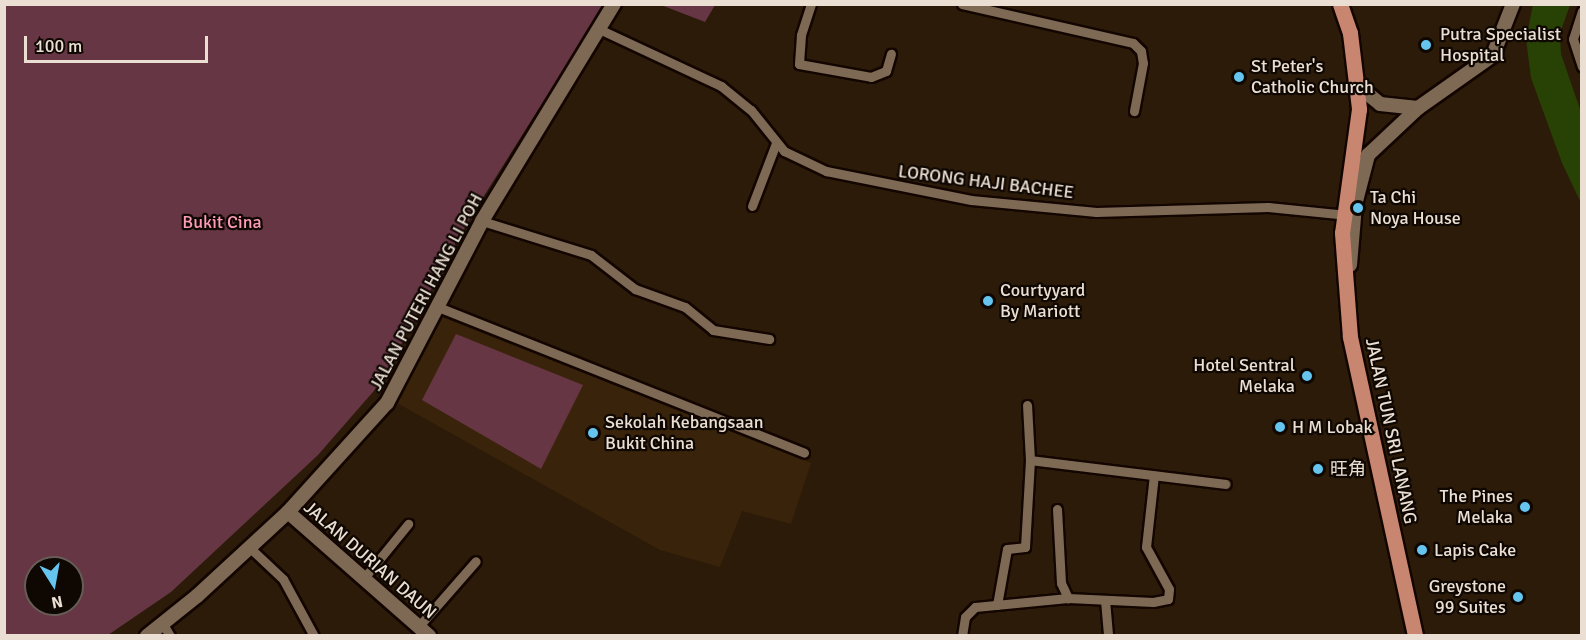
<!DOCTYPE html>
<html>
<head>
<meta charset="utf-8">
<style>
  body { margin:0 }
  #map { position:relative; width:1586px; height:640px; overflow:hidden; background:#2c1b08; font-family:Signika,"Noto Sans SC",sans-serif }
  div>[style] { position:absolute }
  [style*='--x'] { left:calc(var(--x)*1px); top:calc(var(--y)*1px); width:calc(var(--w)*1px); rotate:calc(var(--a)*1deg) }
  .built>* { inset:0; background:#39230a }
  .green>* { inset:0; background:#663644 }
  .water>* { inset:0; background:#274204 }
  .roads { filter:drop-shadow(2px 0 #130500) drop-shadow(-2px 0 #130500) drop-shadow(0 2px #130500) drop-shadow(0 -2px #130500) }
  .street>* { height:9px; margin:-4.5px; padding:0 4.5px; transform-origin:4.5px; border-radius:4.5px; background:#7d6954 }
  .secondary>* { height:14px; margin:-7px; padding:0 7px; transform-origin:7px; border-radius:7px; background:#7d6954 }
  .primary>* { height:15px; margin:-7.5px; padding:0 7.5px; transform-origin:7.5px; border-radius:7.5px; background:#c8856f }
  .dots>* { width:16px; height:16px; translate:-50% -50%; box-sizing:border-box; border:3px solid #0e0702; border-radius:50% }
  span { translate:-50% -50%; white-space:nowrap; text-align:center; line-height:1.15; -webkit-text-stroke:4.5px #0e0702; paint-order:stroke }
  .poi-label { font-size:18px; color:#ebdfd4 }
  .left { translate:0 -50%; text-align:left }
  .right { translate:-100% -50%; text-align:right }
  .street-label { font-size:18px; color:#ebdfd4 }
  .park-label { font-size:18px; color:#fe9cb8 }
  .frame { position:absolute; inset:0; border:6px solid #ebdfd4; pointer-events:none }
  .north { position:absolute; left:24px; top:556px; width:60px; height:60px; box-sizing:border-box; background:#0e0702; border:2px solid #665d56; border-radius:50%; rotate:169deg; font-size:16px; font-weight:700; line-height:24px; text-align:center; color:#ebdfd4 }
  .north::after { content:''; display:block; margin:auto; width:21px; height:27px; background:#65c5ee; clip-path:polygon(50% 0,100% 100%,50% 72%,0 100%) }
  .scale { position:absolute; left:24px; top:36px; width:184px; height:27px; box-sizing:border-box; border:3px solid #ebdfd4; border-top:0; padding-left:8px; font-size:18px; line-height:21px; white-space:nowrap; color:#ebdfd4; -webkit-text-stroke:4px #0e0702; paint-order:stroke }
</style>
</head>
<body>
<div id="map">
  <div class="built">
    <i style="clip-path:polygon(442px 317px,811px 463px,791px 524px,742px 511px,720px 567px,660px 550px,397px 403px)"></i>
  </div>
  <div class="green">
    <i style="clip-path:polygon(evenodd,4px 5px,604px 5px,470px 218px,379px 385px,318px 455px,171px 592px,108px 635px,5px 635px,4px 5px,36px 568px,72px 568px,72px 604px,36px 604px,36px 568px)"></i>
    <i style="clip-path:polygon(661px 5px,715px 4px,715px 5px,705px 22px)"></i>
    <i style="clip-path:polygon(456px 334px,583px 385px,541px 469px,422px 400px)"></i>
  </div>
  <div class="water">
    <i style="clip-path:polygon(1533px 5px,1570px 5px,1560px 33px,1561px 54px,1581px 112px,1581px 203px,1562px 163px,1531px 78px,1526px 39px)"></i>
  </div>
  <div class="roads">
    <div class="street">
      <i style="--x:811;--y:4;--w:33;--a:108"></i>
      <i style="--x:801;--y:35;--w:29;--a:94"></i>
      <i style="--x:799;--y:64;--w:73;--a:10.2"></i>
      <i style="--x:871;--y:77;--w:16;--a:-22"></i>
      <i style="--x:886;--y:71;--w:18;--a:-74"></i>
      <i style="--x:962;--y:4;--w:175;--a:12.8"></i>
      <i style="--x:1133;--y:43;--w:11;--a:45"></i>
      <i style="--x:1141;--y:51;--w:12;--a:81"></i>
      <i style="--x:1143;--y:63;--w:49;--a:100.6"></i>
      <i style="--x:1582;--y:11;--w:29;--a:108"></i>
      <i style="--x:1573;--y:39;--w:29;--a:72"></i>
      <i style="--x:599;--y:29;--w:135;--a:25"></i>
      <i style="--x:721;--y:86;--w:38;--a:39"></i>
      <i style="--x:751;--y:110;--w:53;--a:51.2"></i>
      <i style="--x:784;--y:151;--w:47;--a:25.5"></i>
      <i style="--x:826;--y:171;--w:148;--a:11.3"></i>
      <i style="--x:971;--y:200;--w:126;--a:5.5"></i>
      <i style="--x:1096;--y:212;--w:172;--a:-1.7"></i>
      <i style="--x:1268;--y:207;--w:79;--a:5.8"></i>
      <i style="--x:752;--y:206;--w:67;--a:-69.1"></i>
      <i style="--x:482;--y:221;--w:114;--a:17.3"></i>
      <i style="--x:591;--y:255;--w:56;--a:37.7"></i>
      <i style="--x:635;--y:289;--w:53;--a:19.8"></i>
      <i style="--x:685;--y:307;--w:36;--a:39"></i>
      <i style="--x:713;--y:330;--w:57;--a:9.1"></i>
      <i style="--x:438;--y:307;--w:394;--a:21.7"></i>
      <i style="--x:1030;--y:460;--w:197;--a:7"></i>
      <i style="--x:1057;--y:509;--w:74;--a:86.9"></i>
      <i style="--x:1061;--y:583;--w:17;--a:65"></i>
      <i style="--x:1068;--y:598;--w:85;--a:2.7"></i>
      <i style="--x:1153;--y:602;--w:15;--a:-11"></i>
      <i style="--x:1168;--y:599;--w:10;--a:-84"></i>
      <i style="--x:1169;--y:589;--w:48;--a:-118.7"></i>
      <i style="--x:1146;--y:547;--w:72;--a:-83.7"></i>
      <i style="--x:249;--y:547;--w:47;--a:43.3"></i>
      <i style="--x:283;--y:579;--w:65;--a:61.5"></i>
      <i style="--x:364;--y:578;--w:70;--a:-50.8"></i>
      <i style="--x:1105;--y:600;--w:36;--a:85"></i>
      <i style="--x:997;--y:605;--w:57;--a:-79.9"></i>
      <i style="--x:1007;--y:549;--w:18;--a:-6"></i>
      <i style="--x:1025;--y:547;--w:87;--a:-86.7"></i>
      <i style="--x:1030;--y:460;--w:55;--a:-93.1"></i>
      <i style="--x:163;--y:624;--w:14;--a:60"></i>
      <i style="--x:419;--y:626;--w:86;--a:-48.8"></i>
      <i style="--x:962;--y:636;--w:19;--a:-81"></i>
      <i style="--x:965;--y:617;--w:14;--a:-45"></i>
      <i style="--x:975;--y:607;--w:93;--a:-5.5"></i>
    </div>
    <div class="secondary">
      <i style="--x:1358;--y:86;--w:28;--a:39"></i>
      <i style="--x:1380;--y:104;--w:38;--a:6"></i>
      <i style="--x:1350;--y:265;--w:60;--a:-85.2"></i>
      <i style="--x:1355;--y:205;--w:52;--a:-75.4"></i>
      <i style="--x:1368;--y:155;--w:69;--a:-43.2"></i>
      <i style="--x:1418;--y:108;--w:92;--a:-35.2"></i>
      <i style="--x:1493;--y:55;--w:55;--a:-68.6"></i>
      <i style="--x:288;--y:512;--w:188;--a:41.3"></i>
      <i style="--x:147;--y:636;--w:64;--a:-38.7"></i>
      <i style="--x:197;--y:596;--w:124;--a:-42.7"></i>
      <i style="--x:288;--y:512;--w:147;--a:-47.8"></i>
      <i style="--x:387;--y:403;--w:205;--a:-62.4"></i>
      <i style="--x:482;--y:221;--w:254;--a:-58.7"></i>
    </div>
    <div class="primary">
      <i style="--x:1340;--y:4;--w:31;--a:71"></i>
      <i style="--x:1350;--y:33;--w:77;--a:83.2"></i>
      <i style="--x:1359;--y:109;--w:125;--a:97.8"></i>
      <i style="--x:1342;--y:233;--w:104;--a:85.6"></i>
      <i style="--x:1350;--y:337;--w:306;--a:77.7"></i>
    </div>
  </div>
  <div class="dots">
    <i style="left:1426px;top:45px;background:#65c5ee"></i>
    <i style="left:1239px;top:77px;background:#65c5ee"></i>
    <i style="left:1358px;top:208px;background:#65c5ee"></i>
    <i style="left:988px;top:301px;background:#65c5ee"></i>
    <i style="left:1307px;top:376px;background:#65c5ee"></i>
    <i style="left:1280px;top:427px;background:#65c5ee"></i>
    <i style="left:593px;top:433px;background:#65c5ee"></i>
    <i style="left:1318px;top:469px;background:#65c5ee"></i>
    <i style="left:1525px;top:507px;background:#65c5ee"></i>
    <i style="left:1422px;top:550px;background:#65c5ee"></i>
    <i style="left:1518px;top:597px;background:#65c5ee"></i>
  </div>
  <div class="poi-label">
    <span class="left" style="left:1440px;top:45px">Putra Specialist<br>Hospital</span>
    <span class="left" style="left:1251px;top:77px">St Peter's<br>Catholic Church</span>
    <span class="left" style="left:1370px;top:208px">Ta Chi<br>Noya House</span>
    <span class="left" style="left:1000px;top:301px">Courtyyard<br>By Mariott</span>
    <span class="right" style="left:1295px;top:376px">Hotel Sentral<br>Melaka</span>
    <span class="left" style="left:605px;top:433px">Sekolah Kebangsaan<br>Bukit China</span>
    <span class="left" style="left:1292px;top:427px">H M Lobak</span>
    <span class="left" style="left:1330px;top:469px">旺角</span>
    <span class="right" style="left:1513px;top:507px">The Pines<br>Melaka</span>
    <span class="left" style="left:1434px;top:550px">Lapis Cake</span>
    <span class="right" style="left:1506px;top:597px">Greystone<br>99 Suites</span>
  </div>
  <div class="street-label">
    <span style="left:986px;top:182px;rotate:7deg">LORONG HAJI BACHEE</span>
    <span style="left:426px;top:292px;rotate:-62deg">JALAN PUTERI HANG LI POH</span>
    <span style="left:1391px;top:431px;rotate:78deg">JALAN TUN SRI LANANG</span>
    <span style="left:370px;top:560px;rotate:41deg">JALAN DURIAN DAUN</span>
  </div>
  <div class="park-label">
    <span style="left:222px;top:222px">Bukit Cina</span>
  </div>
  <div class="frame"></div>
  <div class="north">N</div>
  <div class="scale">100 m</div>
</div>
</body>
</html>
